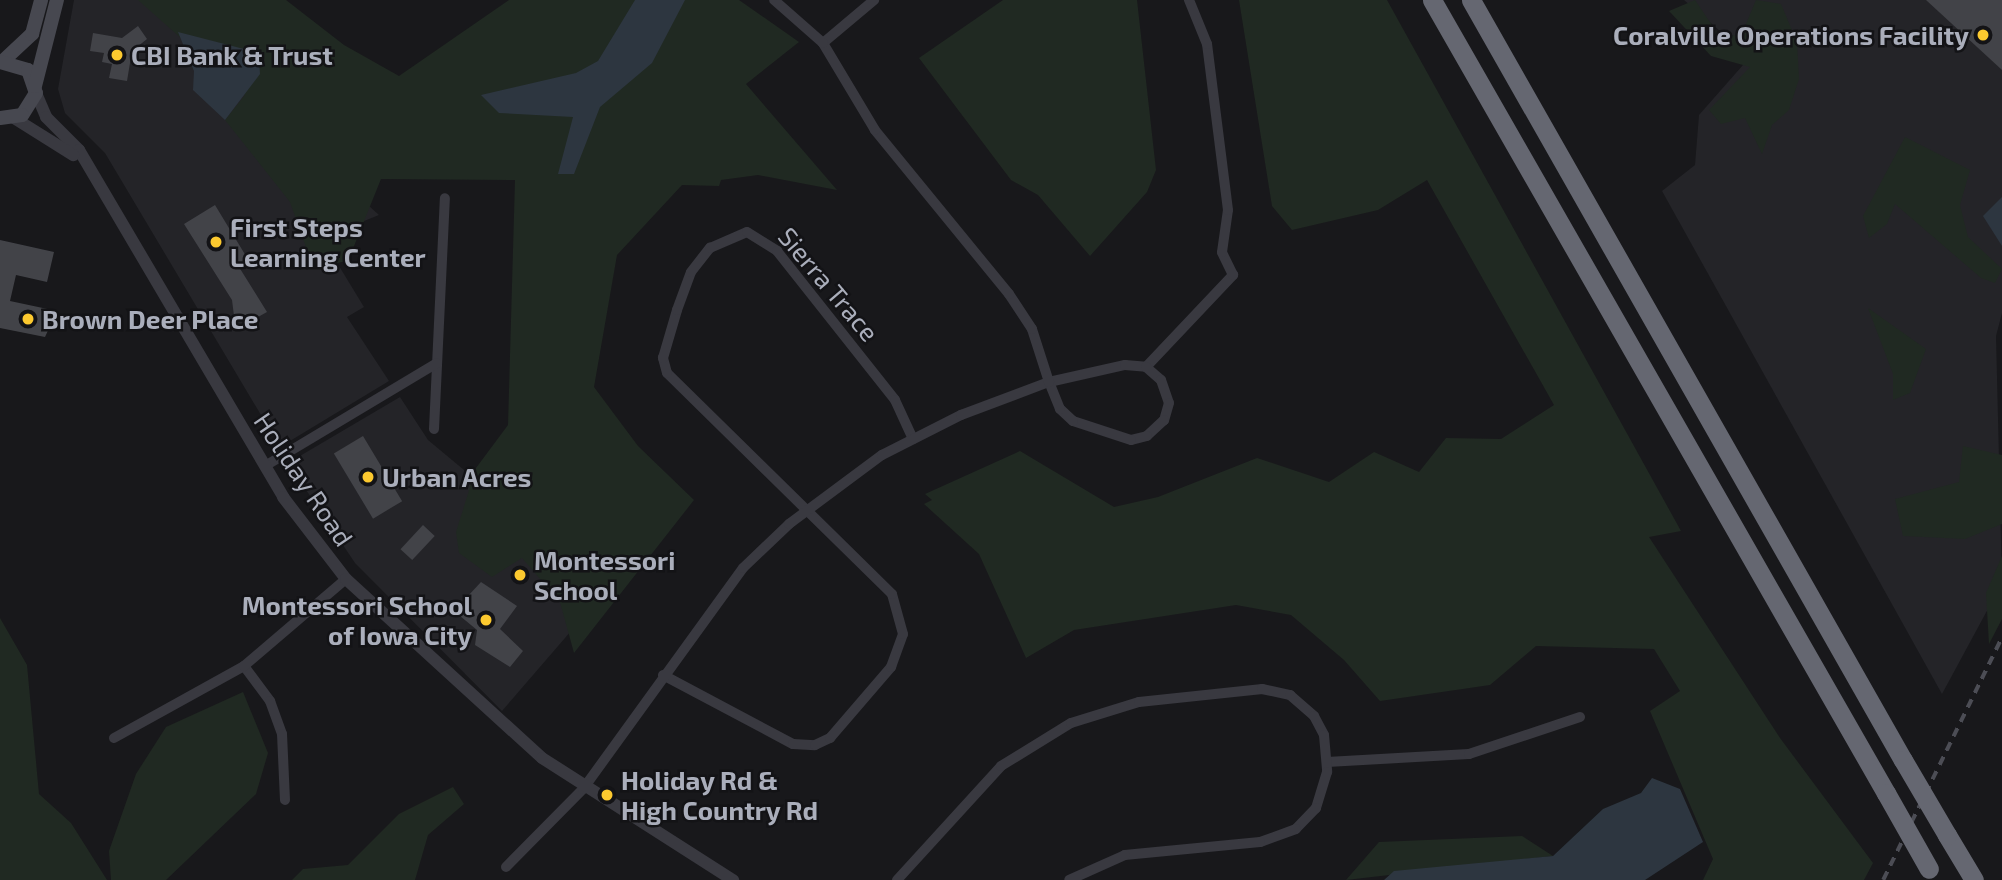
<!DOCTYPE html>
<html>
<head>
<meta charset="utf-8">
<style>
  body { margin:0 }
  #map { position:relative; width:2002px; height:880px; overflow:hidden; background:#18181b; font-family:"Exo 2",sans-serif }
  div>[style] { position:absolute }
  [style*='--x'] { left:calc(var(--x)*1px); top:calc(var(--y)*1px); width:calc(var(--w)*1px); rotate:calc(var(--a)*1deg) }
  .built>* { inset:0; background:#242428 }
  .green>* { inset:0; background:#202922 }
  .water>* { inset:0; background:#2d3640 }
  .building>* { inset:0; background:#424348; transform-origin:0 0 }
  .minor>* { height:10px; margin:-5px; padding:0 5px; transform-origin:5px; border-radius:5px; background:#393940 }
  .tertiary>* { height:12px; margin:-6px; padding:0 6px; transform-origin:6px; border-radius:6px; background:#393940 }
  .secondary>* { height:14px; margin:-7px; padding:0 7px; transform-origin:7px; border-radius:7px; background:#474850 }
  .motorway>* { height:19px; margin:-9.5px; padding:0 9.5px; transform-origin:9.5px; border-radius:9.5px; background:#656771 }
  .rail>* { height:3.5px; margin-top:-1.75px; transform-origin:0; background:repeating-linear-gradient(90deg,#4c4d55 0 9px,transparent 0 16px) }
  .motorway-bridge>* { height:19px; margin:-9.5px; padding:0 9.5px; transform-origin:9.5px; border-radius:9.5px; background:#656771 }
  .dots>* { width:19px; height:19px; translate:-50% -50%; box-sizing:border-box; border:4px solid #131316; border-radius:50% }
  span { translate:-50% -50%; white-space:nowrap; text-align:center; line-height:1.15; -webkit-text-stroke:5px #131316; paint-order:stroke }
  .poi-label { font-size:26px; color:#aaaebb; font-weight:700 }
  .right { translate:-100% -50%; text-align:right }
  .left { translate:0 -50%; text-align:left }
  .street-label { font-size:26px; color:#aaaebb }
</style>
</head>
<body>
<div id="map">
  <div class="built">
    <i style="clip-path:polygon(74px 0,140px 0,379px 215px,322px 238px,364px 307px,347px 317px,389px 381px,280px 447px,105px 153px,65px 113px,58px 89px)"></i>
    <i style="clip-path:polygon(1684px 0,2002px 0,2002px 313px,1996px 336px,2002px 583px,1942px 694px,1662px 191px,1695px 165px,1699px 115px,1750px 57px)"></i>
    <i style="clip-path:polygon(400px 397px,428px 440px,494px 495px,641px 550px,502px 711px,355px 563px,288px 463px)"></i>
  </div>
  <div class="green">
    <i style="clip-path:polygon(138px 0,286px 0,344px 45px,399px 76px,509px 0,739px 0,799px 42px,746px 84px,837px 190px,758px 175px,721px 180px,719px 186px,682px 185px,617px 255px,594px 387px,638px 446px,694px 500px,574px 653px,560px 602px,522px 558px,492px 577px,459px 553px,456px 532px,476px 468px,508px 425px,515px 180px,381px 179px,348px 261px,313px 267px,290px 202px,225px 120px,245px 95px)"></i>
    <i style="clip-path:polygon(1003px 0,1137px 0,1156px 170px,1147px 192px,1090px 256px,1038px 195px,1011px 180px,919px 58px)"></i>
    <i style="clip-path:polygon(1239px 0,1387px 0,1681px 531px,1649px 537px,1780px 738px,1873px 863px,1864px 880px,1703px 880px,1713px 859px,1650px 711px,1680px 691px,1654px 649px,1536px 646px,1490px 685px,1380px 701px,1344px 660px,1291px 615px,1236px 605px,1074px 630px,1026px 658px,979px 554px,924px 504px,932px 500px,925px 494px,1020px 451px,1114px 507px,1158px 497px,1257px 458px,1329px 482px,1374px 452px,1419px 472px,1446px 438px,1501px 439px,1554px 405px,1427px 180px,1378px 210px,1292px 230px,1272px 206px)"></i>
    <i style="clip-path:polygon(1695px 0,1718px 34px,1741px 36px,1756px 0,1781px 4px,1797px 42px,1799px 79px,1789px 110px,1772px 125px,1762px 154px,1745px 118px,1721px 124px,1709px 110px,1750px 67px,1711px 56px,1669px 11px)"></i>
    <i style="clip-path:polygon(1905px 137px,1970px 170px,1960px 205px,1968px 237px,2002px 269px,1995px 283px,1981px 278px,1895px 204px,1887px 224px,1869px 238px,1863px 216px)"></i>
    <i style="clip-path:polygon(1868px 308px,1926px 349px,1910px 393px,1893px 400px,1893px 374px)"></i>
    <i style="clip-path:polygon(1963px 446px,2002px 455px,2002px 524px,1965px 539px,1903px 536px,1895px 499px,1959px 482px)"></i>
    <i style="clip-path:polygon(2002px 556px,2002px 619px,1989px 644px,1986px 593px)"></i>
    <i style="clip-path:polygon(0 618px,27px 665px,39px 794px,71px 823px,107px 880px,0 880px)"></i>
    <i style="clip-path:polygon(243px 692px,268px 753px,256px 794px,166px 880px,111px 880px,109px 851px,136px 774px,166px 727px)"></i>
    <i style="clip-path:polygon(453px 787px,464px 804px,428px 835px,415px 880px,292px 880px,303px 869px,348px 865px,399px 814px)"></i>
    <i style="clip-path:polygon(1522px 836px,1553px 856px,1346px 880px,1379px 842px)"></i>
  </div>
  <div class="water">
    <i style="clip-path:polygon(635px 0,685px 0,652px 63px,600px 107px,574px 174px,558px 174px,573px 117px,499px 113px,481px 95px,576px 73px,598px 61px)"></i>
    <i style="clip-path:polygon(178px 32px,244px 49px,259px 59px,260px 74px,225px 120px,193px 90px,194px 71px)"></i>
    <i style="clip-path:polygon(2002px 197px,2002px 246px,1983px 216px)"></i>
    <i style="clip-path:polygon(1652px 778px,1680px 789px,1703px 842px,1645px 880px,1384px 880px,1394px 871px,1553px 856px,1603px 809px,1641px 793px)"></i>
  </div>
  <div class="building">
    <i style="clip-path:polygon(1926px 0,2002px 0,2002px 70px)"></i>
    <i style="clip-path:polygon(138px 26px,147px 39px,132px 51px,127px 81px,109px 78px,112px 64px,102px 62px,104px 53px,90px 51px,93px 33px,122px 38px)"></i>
    <i style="clip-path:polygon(215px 205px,249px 261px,239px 267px,267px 312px,247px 323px,234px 316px,232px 300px,184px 224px)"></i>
    <i style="clip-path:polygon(0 240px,54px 252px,47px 282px,16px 275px,10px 301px,57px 311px,45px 337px,0 328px)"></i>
    <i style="left:363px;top:436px;width:76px;height:34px;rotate:59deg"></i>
    <i style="left:423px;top:525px;width:16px;height:33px;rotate:43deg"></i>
    <i style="clip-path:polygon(481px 582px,517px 606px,500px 629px,523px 651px,510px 667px,475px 645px,477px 630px,454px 611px)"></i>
  </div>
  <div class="minor">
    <i style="--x:823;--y:43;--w:67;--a:-40.1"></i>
    <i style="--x:1146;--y:367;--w:127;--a:-46.6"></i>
    <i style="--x:1233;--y:275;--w:25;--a:-116"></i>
    <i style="--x:1222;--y:252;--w:42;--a:-81.9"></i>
    <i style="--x:1228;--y:210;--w:167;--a:-97.2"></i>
    <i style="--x:1207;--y:44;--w:48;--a:-112.2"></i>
    <i style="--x:434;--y:429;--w:231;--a:-87.3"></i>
    <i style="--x:265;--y:466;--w:200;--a:-30.9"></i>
    <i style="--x:244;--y:666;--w:44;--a:53.4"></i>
    <i style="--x:270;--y:701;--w:35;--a:70"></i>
    <i style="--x:282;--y:734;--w:66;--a:87.4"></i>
    <i style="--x:663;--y:675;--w:147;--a:28"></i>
    <i style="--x:793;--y:744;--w:22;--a:3"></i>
    <i style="--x:815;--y:745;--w:17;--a:-25"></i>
    <i style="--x:830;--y:738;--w:94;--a:-49.3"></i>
    <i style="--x:891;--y:667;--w:35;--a:-70"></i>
    <i style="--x:903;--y:634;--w:41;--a:-105.4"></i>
    <i style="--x:892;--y:594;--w:315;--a:-135.5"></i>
    <i style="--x:667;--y:373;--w:16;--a:-105"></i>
    <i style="--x:663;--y:358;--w:50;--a:-73.7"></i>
    <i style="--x:677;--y:310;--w:40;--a:-69.8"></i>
    <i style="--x:691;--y:272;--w:31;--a:-52"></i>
    <i style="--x:710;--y:248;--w:40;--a:-23.4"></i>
    <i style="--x:747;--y:232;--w:36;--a:32"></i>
    <i style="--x:777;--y:251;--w:190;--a:51.6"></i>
    <i style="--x:895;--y:400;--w:43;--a:65.2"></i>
    <i style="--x:114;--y:738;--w:149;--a:-29"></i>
    <i style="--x:244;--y:666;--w:134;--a:-40.5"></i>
    <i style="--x:1327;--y:762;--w:142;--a:-3.2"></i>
    <i style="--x:1469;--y:754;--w:117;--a:-18.4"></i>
    <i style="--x:506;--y:867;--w:110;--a:-45.4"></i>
    <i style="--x:583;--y:789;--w:273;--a:-54.1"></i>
    <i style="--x:743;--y:568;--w:64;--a:-43.7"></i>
    <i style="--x:789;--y:524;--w:116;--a:-36.6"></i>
    <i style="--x:882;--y:455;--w:89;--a:-26.9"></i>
    <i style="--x:961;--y:415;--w:94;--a:-20.6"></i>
    <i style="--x:1049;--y:382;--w:78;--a:-12.6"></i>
    <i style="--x:1125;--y:365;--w:21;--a:5"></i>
    <i style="--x:1146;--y:367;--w:20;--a:41"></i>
    <i style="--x:1161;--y:380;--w:24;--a:71"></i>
    <i style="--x:1169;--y:403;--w:18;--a:106"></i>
    <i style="--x:1164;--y:420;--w:23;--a:137"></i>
    <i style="--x:1147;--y:436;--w:16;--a:166"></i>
    <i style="--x:1131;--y:440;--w:61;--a:-161.9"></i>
    <i style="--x:1073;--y:421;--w:18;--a:-137"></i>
    <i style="--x:1060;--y:409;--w:29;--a:-112"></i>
    <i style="--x:1049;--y:382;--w:56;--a:-107.8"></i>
    <i style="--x:1032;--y:329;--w:42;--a:-123.3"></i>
    <i style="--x:1009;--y:294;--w:212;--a:-129.3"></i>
    <i style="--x:875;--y:130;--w:101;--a:-120.9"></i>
    <i style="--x:823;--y:43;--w:65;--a:-138.7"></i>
    <i style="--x:897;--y:880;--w:154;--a:-47.6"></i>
    <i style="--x:1001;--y:766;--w:82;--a:-31.6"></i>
    <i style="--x:1071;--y:723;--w:71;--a:-17.2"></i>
    <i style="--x:1139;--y:702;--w:124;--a:-6"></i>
    <i style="--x:1262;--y:689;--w:29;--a:12"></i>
    <i style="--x:1290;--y:695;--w:32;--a:41"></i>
    <i style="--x:1314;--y:716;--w:21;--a:62"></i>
    <i style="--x:1324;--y:735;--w:37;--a:85"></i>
    <i style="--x:1327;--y:772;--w:38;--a:107"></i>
    <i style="--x:1316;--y:808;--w:29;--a:134"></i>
    <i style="--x:1296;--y:829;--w:38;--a:160"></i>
    <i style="--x:1260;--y:842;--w:136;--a:174.5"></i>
    <i style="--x:1125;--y:855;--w:61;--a:155.9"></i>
  </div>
  <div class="tertiary">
    <i style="--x:36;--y:93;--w:26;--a:67"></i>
    <i style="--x:46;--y:117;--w:47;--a:45"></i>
    <i style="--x:79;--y:150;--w:403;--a:59.5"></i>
    <i style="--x:283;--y:497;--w:103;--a:52.5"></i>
    <i style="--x:346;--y:579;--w:265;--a:42.4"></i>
    <i style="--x:542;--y:758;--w:227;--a:32.6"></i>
    <i style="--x:14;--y:118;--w:70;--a:32.1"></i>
  </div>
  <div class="secondary">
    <i style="--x:3;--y:61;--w:40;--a:-43"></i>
    <i style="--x:32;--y:34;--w:35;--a:-75"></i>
    <i style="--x:0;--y:62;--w:29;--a:16"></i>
    <i style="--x:28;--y:70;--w:24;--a:71"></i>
    <i style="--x:36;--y:93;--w:26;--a:122"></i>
    <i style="--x:22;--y:115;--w:22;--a:172"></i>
    <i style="--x:35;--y:86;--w:89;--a:-75.7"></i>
  </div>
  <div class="motorway">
    <i style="--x:1432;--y:0;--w:914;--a:60.21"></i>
    <i style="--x:1471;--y:0;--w:874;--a:60.39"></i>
    <i style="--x:1947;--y:835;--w:52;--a:59"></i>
  </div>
  <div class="rail">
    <i style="--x:1883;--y:880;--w:271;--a:-63.9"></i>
  </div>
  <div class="motorway-bridge">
    <i style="--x:1903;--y:760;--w:87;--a:59.6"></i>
    <i style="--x:1886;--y:793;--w:87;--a:60.5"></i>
  </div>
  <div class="dots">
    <i style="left:1983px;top:35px;background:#fcc92f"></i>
    <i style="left:117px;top:55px;background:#fcc92f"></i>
    <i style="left:216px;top:242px;background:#fcc92f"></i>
    <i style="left:28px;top:319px;background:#fcc92f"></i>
    <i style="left:368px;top:477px;background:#fcc92f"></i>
    <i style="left:520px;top:575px;background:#fcc92f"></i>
    <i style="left:486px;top:620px;background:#fcc92f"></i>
    <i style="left:607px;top:795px;background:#fcc92f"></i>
  </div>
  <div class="poi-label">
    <span class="right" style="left:1969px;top:35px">Coralville Operations Facility</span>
    <span class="left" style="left:131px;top:55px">CBI Bank &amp; Trust</span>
    <span class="left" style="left:230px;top:242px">First Steps<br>Learning Center</span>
    <span class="left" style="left:42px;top:319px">Brown Deer Place</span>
    <span class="left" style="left:382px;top:477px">Urban Acres</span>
    <span class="left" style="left:534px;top:575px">Montessori<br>School</span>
    <span class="right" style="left:472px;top:620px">Montessori School<br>of Iowa City</span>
    <span class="left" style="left:621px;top:795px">Holiday Rd &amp;<br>High Country Rd</span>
  </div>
  <div class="street-label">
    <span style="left:829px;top:284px;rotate:50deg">Sierra Trace</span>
    <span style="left:304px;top:479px;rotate:56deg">Holiday Road</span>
  </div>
</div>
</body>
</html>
